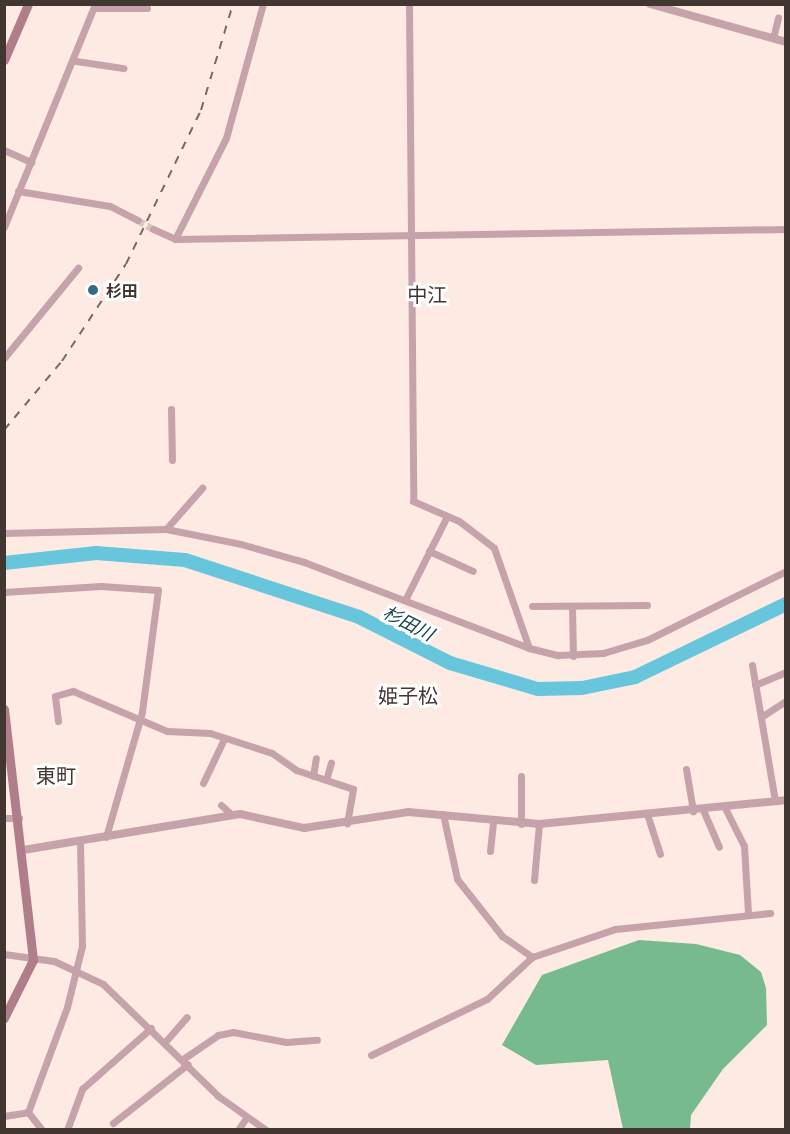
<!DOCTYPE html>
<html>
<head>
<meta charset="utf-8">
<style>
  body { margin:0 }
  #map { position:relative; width:790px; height:1134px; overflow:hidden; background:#fdeae2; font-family:Georgia,"Noto Sans JP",serif }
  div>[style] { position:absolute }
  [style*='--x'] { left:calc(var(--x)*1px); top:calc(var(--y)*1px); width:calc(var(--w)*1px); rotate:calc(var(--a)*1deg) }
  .forest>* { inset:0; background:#77ba8e }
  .river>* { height:14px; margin:-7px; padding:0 7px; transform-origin:7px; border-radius:7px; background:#67c6db }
  .minor-tunnel>* { height:7px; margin-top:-3.5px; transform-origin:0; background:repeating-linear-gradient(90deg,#d8c6bf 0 7px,transparent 0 10.5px) }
  .minor>* { height:7px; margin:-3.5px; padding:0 3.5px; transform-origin:3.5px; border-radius:3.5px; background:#c6a3ab }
  .tertiary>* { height:8px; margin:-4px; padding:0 4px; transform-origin:4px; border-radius:4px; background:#c6a3ab }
  .secondary>* { height:9px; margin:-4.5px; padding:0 4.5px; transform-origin:4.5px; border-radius:4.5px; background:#b07e8b }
  .rail>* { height:2px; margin-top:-1px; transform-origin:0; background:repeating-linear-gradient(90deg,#776963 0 8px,transparent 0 16px) }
  .dots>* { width:16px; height:16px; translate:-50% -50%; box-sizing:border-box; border:3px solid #fff; border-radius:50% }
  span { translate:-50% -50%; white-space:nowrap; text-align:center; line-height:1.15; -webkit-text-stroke:6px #fff; paint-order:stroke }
  .poi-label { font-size:16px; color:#423631; font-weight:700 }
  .left { translate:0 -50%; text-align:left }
  .water-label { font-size:18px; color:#144049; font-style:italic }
  .quarter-label { font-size:20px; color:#423631 }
  .frame { position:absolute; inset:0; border:6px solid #423631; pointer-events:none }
</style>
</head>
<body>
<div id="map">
  <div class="forest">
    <i style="clip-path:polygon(639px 940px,696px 944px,740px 955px,761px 972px,766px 988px,767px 1025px,723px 1069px,691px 1115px,690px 1129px,623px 1129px,608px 1060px,536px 1065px,502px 1045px,542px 975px)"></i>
  </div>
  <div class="river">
    <i style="--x:4;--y:563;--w:93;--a:-6.2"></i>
    <i style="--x:96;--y:553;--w:89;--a:4.5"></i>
    <i style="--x:185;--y:560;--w:183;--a:18.1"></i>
    <i style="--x:359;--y:617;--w:102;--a:26.8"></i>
    <i style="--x:450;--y:663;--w:92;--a:16.5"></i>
    <i style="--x:538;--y:689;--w:44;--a:-1.3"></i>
    <i style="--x:582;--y:688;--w:54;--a:-11.7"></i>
    <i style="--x:635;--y:677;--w:168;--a:-25.8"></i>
  </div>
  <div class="minor-tunnel">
    <i style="--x:138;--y:220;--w:17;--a:31"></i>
  </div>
  <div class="minor">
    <i style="--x:409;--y:4;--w:497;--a:89.5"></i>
    <i style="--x:413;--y:501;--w:50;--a:23.5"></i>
    <i style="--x:459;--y:521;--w:44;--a:37.6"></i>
    <i style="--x:494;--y:548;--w:106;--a:70.7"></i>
    <i style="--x:529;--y:648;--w:30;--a:14"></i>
    <i style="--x:558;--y:655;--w:45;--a:-2.5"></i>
    <i style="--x:603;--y:653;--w:46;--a:-16.5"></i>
    <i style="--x:647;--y:640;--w:155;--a:-26.4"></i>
    <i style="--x:94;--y:8;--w:53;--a:0"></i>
    <i style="--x:773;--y:38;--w:21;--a:-76"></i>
    <i style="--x:76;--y:61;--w:48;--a:8.5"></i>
    <i style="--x:4;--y:150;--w:30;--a:24"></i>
    <i style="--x:18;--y:191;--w:93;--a:9.3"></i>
    <i style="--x:110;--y:206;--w:31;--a:27"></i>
    <i style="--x:4;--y:227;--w:241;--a:-67.8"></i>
    <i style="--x:153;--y:229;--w:24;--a:24"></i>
    <i style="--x:175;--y:239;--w:611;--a:-0.94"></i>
    <i style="--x:175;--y:239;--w:113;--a:-63.2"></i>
    <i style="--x:226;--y:138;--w:139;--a:-74.6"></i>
    <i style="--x:4;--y:358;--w:117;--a:-50.6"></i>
    <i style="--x:171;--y:409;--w:51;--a:88.9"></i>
    <i style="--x:166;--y:529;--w:55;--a:-48.7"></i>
    <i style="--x:4;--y:533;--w:162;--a:-1.4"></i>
    <i style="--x:166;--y:529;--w:76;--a:11.3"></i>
    <i style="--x:241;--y:544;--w:66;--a:15.9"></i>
    <i style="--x:304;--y:562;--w:241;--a:20.9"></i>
    <i style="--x:429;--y:551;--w:48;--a:24.4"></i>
    <i style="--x:4;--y:592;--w:97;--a:-3.5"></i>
    <i style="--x:101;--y:586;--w:57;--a:4"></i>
    <i style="--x:158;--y:590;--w:123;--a:97.5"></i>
    <i style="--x:142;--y:712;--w:130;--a:106.1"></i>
    <i style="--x:405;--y:600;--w:94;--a:-63.4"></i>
    <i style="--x:532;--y:606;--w:115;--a:-0.5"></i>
    <i style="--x:572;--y:606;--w:50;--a:88.9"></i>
    <i style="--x:752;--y:665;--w:138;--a:80.4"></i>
    <i style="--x:755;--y:685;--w:34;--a:-23"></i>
    <i style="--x:761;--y:717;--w:30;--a:-33"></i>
    <i style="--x:58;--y:721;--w:25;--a:-97"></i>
    <i style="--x:55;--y:696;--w:19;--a:-16"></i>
    <i style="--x:73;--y:691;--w:102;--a:23.1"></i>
    <i style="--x:167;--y:731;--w:43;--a:2.7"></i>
    <i style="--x:210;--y:733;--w:65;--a:17.9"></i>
    <i style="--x:272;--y:753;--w:29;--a:35"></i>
    <i style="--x:296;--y:770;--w:60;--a:18.4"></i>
    <i style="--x:353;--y:789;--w:35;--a:100"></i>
    <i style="--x:686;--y:769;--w:43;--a:80.5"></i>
    <i style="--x:313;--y:776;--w:18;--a:-81"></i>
    <i style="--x:521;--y:776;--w:48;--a:90"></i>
    <i style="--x:326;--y:780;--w:18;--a:-74"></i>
    <i style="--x:203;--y:783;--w:49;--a:-64.5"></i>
    <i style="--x:221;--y:805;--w:13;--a:42"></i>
    <i style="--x:725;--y:808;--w:42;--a:63.4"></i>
    <i style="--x:744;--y:846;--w:67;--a:86.6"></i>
    <i style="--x:703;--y:810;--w:40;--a:66.6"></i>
    <i style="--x:443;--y:814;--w:66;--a:77.8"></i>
    <i style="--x:457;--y:879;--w:73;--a:51.7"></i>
    <i style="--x:502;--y:936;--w:37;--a:35"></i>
    <i style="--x:647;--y:814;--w:42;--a:72"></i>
    <i style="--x:4;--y:818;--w:15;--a:0"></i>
    <i style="--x:490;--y:851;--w:28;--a:-84"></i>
    <i style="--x:534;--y:880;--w:56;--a:-84.9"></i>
    <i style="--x:4;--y:954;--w:50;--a:8"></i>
    <i style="--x:54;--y:961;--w:54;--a:25.1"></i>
    <i style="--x:103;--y:984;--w:161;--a:44.2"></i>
    <i style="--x:218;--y:1096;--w:59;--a:35.3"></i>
    <i style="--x:165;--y:1042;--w:33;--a:-49"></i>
    <i style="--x:371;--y:1055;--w:129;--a:-25.8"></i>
    <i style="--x:487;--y:999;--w:62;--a:-43"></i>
    <i style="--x:532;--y:957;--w:88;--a:-18.6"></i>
    <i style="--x:615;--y:929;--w:156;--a:-5.9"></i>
    <i style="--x:183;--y:1059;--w:42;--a:-34.4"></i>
    <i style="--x:218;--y:1035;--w:15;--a:-11"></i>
    <i style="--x:233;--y:1032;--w:54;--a:10.7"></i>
    <i style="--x:286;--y:1042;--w:31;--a:-4"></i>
    <i style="--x:4;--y:1116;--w:24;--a:-9"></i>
    <i style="--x:113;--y:1123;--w:95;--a:-38.2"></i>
    <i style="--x:42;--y:1130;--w:23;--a:-128"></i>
    <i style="--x:28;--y:1112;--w:112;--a:-69.6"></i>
    <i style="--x:67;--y:1007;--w:63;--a:-76.2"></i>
    <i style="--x:82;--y:946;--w:103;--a:-91.1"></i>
    <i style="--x:67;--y:1130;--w:44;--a:-69.9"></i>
    <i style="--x:82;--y:1089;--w:92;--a:-41.5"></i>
    <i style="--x:238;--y:1130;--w:14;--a:-56"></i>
  </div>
  <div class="tertiary">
    <i style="--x:650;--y:4;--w:141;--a:15.6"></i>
    <i style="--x:23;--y:850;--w:220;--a:-9.4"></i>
    <i style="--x:240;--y:814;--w:66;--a:12.3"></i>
    <i style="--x:304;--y:828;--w:105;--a:-8.7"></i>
    <i style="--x:408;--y:812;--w:132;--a:5.2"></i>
    <i style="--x:539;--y:824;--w:248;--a:-5.5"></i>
  </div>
  <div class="secondary">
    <i style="--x:4;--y:60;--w:61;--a:-66.8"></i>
    <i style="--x:4;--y:709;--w:253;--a:83.4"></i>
    <i style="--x:33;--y:960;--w:65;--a:116.6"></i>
  </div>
  <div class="rail">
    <i style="--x:4;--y:430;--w:90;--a:-50"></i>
    <i style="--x:62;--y:361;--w:116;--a:-56.6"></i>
    <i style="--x:126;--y:264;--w:171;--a:-64"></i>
    <i style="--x:201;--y:110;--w:111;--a:-73.2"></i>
  </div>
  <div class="dots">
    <i style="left:93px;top:290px;background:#336c86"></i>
  </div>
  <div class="poi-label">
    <span class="left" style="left:106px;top:290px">杉田</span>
  </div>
  <div class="water-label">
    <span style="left:409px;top:622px;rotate:27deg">杉田川</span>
  </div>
  <div class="quarter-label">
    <span style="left:427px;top:293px">中江</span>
    <span style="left:408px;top:694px">姫子松</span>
    <span style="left:56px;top:774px">東町</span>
  </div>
  <div class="frame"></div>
</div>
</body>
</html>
